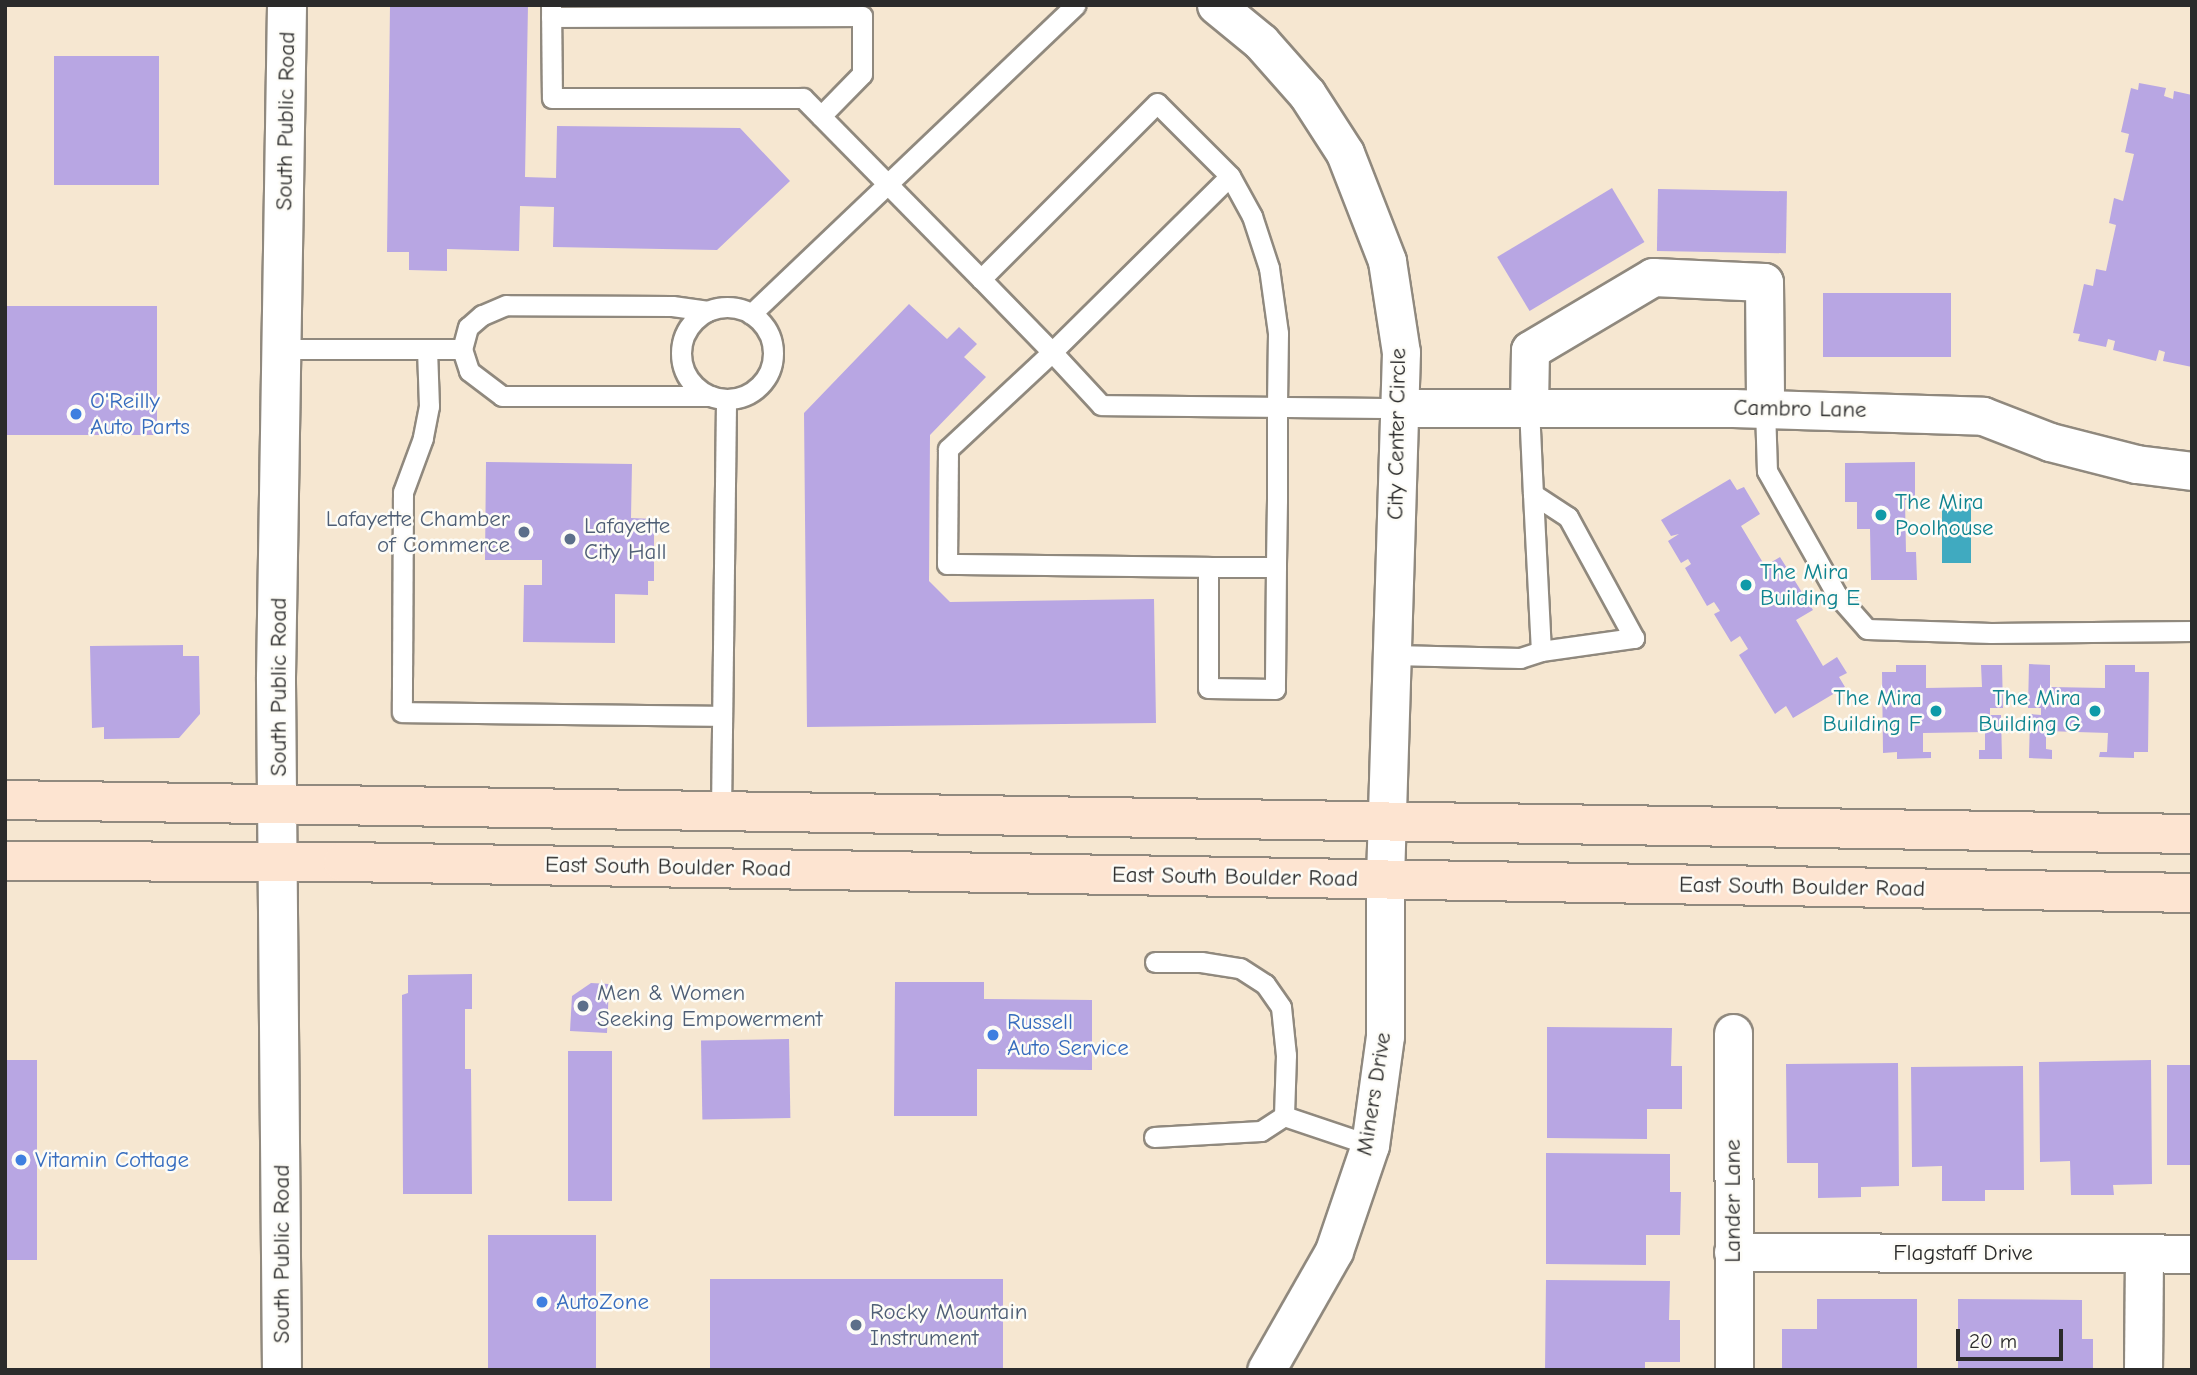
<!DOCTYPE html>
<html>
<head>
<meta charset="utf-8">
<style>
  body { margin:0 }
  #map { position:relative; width:2197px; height:1375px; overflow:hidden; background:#f6e7d1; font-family:"Comic Neue",sans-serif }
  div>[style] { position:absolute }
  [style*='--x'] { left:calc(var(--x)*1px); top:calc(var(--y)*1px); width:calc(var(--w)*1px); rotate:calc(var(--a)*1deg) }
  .water>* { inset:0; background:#40aac0; transform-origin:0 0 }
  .building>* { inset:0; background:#b8a6e3; transform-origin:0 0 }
  .roads { filter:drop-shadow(2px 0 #90897e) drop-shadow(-2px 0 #90897e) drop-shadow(0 2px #90897e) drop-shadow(0 -2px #90897e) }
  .service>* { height:19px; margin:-9.5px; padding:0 9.5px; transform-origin:9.5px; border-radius:9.5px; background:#fff }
  .service>.ring { margin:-9.5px; padding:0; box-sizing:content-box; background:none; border:19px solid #fff; border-radius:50% }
  .minor>* { height:37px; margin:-18.5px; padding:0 18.5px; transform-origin:18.5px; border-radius:18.5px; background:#fff }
  .tertiary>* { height:38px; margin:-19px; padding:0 19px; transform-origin:19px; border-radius:19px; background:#fff }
  .secondary>* { height:38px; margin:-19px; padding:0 19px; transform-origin:19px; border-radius:19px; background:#fde4d1 }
  .dots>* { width:19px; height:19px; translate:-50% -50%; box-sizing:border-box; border:4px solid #fdfcf7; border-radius:50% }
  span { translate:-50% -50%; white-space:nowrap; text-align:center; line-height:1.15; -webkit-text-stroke:5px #fdfcf7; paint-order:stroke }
  .street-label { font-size:23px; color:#2b2b2b }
  .shop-label { font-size:23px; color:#366cbe }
  .left { translate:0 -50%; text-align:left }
  .culture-label { font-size:23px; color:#0d838f }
  .right { translate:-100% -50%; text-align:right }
  .service-label { font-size:23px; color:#4e5e75 }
  .frame { position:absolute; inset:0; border:7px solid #2b2b2b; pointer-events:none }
  .scale { position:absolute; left:1956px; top:1329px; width:107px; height:32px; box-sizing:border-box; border:4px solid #2b2b2b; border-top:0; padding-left:9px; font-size:21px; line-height:24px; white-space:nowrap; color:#2b2b2b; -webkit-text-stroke:5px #fdfcf7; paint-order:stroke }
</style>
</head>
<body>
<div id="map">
  <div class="water">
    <i style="left:1942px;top:503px;width:29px;height:60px"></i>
  </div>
  <div class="building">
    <i style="clip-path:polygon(390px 5px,528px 5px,525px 177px,556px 178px,557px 126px,740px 128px,790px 181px,717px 250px,553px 247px,554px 207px,520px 206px,519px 251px,447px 249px,447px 271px,409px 270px,409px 252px,387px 252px)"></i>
    <i style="left:54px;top:56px;width:105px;height:129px"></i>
    <i style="clip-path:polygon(2139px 83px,2166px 88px,2164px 96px,2173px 99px,2174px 91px,2192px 95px,2192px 367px,2163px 361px,2165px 352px,2159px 350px,2156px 361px,2113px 350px,2115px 341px,2108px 339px,2106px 347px,2078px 341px,2080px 334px,2073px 333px,2084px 284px,2093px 286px,2096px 269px,2106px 271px,2116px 225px,2109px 223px,2114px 198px,2123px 201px,2134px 154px,2125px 152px,2129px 134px,2121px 132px,2131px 88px,2138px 90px)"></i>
    <i style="left:1612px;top:188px;width:63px;height:134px;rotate:59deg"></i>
    <i style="left:1658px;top:189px;width:129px;height:62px;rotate:1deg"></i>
    <i style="left:1823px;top:293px;width:128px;height:64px"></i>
    <i style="clip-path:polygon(909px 304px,947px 339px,959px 327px,977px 344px,964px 357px,986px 377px,930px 435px,929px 581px,950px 602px,1154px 599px,1156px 723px,807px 727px,804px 413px)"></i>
    <i style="left:5px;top:306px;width:152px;height:129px"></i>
    <i style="clip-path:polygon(486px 462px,632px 464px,631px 518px,654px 519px,654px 581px,648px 581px,648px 595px,615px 594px,615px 643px,523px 642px,524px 585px,542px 585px,542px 560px,485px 560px)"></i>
    <i style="clip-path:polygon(1915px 462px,1915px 499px,1905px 500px,1906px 552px,1916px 552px,1917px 580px,1871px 580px,1870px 529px,1857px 529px,1857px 502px,1845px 502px,1845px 463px)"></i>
    <i style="clip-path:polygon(1730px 479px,1737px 490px,1744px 487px,1760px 514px,1741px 526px,1765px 566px,1780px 557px,1813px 610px,1796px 620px,1823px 666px,1837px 657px,1847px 673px,1839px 677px,1845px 687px,1793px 718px,1786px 706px,1775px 714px,1739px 655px,1748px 649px,1740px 636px,1731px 642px,1714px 614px,1720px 611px,1714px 602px,1707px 606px,1685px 568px,1691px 564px,1688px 559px,1681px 563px,1668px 541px,1679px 534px,1671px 536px,1661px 520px)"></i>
    <i style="clip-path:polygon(183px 645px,183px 656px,199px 656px,200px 714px,179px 738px,104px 739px,104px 727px,92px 728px,90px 646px)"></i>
    <i style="clip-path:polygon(2029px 664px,2050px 665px,2050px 687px,2105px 688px,2105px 665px,2135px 665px,2135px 672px,2149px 672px,2148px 752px,2134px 752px,2134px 758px,2099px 757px,2100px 752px,2107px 752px,2108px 733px,2046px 731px,2046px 749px,2052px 750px,2052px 759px,2029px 758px,2030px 714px,2041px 715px,2041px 708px,2028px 708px)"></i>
    <i style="clip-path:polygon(1896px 665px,1926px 665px,1926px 688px,1982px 687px,1981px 665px,2002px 665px,2003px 708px,1990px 708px,1990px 715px,2001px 715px,2002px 759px,1979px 759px,1979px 750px,1985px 750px,1985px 732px,1923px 733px,1923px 752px,1931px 752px,1931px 758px,1897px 759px,1897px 752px,1883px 753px,1882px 672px,1896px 672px)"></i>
    <i style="clip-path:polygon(472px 974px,472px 1009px,465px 1009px,465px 1069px,471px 1069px,472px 1194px,403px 1194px,402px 995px,408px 993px,408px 975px)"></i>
    <i style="clip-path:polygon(895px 982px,984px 982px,984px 999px,1092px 1000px,1092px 1070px,977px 1069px,977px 1116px,894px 1116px)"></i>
    <i style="clip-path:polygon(591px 983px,609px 984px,607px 1033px,570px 1031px,572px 996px)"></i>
    <i style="clip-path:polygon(1547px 1027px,1672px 1028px,1671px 1066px,1682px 1066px,1682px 1109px,1647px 1109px,1647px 1139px,1547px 1138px)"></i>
    <i style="left:789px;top:1039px;width:79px;height:88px;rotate:89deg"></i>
    <i style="left:612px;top:1051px;width:150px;height:44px;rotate:90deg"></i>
    <i style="left:5px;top:1060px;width:32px;height:200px"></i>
    <i style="clip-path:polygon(2151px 1060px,2152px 1184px,2113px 1185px,2114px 1195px,2071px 1195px,2070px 1161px,2040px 1162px,2039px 1062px)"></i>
    <i style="clip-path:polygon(1898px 1063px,1899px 1186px,1861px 1187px,1861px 1197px,1818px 1198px,1818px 1163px,1787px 1163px,1786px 1064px)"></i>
    <i style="left:2167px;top:1065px;width:25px;height:100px"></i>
    <i style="clip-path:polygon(2023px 1066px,2024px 1190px,1985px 1190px,1985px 1201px,1942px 1201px,1942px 1166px,1912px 1167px,1911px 1067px)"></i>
    <i style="clip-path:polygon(1546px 1153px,1670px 1154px,1670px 1192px,1681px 1192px,1680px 1235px,1646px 1235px,1646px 1265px,1546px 1264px)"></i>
    <i style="left:488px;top:1235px;width:108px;height:135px"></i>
    <i style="left:710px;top:1279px;width:293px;height:91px"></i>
    <i style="clip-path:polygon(1546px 1280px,1670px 1281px,1669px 1320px,1680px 1320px,1680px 1362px,1645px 1362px,1645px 1370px,1545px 1370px)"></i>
    <i style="clip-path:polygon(1817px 1299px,1917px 1299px,1917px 1370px,1782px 1370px,1782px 1329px,1817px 1329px)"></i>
    <i style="clip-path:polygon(1958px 1299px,2082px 1300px,2082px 1339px,2093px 1339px,2093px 1370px,1958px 1370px)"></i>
  </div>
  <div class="roads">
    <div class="service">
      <i style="--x:551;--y:5;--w:93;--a:89.4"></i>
      <i style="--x:552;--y:98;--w:251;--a:0"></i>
      <i style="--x:803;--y:98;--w:254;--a:45.5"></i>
      <i style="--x:551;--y:17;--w:311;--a:-0.2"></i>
      <i style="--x:862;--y:16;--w:58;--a:90"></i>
      <i style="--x:862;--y:74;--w:59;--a:134.3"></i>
      <i style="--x:1230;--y:176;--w:46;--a:61.2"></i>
      <i style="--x:1252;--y:216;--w:55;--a:71.9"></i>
      <i style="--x:1269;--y:268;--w:66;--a:82.1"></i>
      <i style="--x:1278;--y:333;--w:73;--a:90.8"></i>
      <i style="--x:1277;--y:406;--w:94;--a:90"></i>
      <i style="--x:1277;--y:500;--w:67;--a:90.9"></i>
      <i style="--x:1276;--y:567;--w:122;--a:90.5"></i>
      <i style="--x:1275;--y:689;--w:67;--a:-179.1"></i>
      <i style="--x:1208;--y:688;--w:121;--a:-90"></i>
      <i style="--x:1208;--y:567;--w:68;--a:0"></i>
      <i class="ring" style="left:681px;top:307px;width:73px;height:73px"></i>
      <i style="--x:708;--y:311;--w:36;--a:-172"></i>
      <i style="--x:672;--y:306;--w:166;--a:-179.7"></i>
      <i style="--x:506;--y:305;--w:26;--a:157"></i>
      <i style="--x:482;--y:315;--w:18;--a:139"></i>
      <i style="--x:468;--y:327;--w:23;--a:105"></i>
      <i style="--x:462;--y:349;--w:23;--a:72"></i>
      <i style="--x:469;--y:371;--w:41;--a:37.1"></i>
      <i style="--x:502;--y:396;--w:209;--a:0"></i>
      <i style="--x:751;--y:314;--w:448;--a:-43.6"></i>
      <i style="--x:282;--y:349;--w:180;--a:0"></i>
      <i style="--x:427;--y:349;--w:57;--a:88"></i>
      <i style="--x:429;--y:406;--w:33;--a:101"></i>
      <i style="--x:423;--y:438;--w:58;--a:110.3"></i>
      <i style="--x:403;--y:492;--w:220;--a:90.3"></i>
      <i style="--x:402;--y:712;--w:320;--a:0.7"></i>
      <i style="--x:1529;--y:407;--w:87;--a:87.4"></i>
      <i style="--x:1533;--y:494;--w:157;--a:87.1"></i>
      <i style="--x:1541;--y:651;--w:94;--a:-8"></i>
      <i style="--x:1634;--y:638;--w:138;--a:-118.6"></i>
      <i style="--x:1568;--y:517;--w:42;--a:-146.7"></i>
      <i style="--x:1765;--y:408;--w:63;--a:88.2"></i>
      <i style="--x:1767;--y:471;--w:142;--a:60.6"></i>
      <i style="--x:1837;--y:595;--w:45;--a:48.6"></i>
      <i style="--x:1867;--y:629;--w:124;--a:1.8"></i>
      <i style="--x:1991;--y:633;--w:201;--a:-0.6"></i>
      <i style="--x:1208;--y:567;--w:261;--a:-179.3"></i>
      <i style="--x:947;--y:564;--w:115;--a:-89.5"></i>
      <i style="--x:948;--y:449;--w:142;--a:-43"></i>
      <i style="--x:1052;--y:352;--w:250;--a:-44.7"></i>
      <i style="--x:1230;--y:176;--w:103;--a:-135"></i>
      <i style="--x:1157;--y:103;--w:249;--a:135"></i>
      <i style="--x:981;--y:279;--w:102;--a:45.8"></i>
      <i style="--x:1052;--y:352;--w:72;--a:47.2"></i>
      <i style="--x:1101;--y:405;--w:298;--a:0.6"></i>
      <i style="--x:1393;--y:655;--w:127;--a:1.4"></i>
      <i style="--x:1520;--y:658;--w:22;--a:-18"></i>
      <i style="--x:721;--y:812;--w:413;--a:-89.3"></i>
      <i style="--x:1155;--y:962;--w:46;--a:0"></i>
      <i style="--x:1201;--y:962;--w:39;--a:9"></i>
      <i style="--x:1240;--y:968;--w:30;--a:33"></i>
      <i style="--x:1265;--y:984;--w:28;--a:55"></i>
      <i style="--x:1281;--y:1007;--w:48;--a:84.1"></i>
      <i style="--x:1286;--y:1055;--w:61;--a:91.9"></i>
      <i style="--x:1284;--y:1116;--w:91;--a:18.6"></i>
      <i style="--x:1154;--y:1137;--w:107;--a:-3.2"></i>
      <i style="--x:1261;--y:1131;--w:27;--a:-33"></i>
    </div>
    <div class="minor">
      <i style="--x:1216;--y:5;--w:58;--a:39.4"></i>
      <i style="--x:1261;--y:42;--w:69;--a:48.5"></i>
      <i style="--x:1307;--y:94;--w:70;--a:57.2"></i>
      <i style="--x:1345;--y:153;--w:116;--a:68.7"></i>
      <i style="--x:1387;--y:261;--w:92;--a:81.3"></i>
      <i style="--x:1401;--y:352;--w:528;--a:91.74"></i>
      <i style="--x:1385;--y:880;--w:156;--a:90"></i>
      <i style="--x:1385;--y:1036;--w:110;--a:97.8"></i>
      <i style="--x:1370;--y:1145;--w:112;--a:108.8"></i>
      <i style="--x:1334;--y:1251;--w:137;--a:119.7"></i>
      <i style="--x:1529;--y:407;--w:57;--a:-89"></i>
      <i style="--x:1530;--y:350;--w:143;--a:-30.7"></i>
      <i style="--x:1653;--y:277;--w:111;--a:2.6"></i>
      <i style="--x:1764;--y:282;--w:126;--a:89.5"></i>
      <i style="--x:1399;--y:408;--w:334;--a:0"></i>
      <i style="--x:1733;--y:408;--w:250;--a:1.8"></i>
      <i style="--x:1983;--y:416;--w:72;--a:21.2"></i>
      <i style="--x:2050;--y:442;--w:89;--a:14.3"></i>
      <i style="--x:2136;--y:464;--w:56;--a:7.1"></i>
      <i style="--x:1733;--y:1033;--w:337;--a:89.8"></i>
      <i style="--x:1733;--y:1252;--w:459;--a:0.2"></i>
      <i style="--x:2143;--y:1370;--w:116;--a:-89.5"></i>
    </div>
    <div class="tertiary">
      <i style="--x:282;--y:1370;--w:693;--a:-90.5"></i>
      <i style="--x:276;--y:677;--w:672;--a:-89.06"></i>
    </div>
    <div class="secondary">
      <i style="--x:5;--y:800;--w:2187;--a:0.89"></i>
      <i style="--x:5;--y:861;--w:338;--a:0.2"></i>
      <i style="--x:343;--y:862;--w:1849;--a:0.96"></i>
    </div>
  </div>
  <div class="dots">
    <i style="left:76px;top:414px;background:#3f7fe0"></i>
    <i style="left:1881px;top:515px;background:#0f9aa8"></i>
    <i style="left:524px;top:532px;background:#5c6f8a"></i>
    <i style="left:570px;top:539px;background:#5c6f8a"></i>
    <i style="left:1746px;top:585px;background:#0f9aa8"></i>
    <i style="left:1936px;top:711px;background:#0f9aa8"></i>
    <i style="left:2095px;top:711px;background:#0f9aa8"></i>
    <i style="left:583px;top:1006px;background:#5c6f8a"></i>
    <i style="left:993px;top:1035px;background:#3f7fe0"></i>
    <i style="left:21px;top:1160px;background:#3f7fe0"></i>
    <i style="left:542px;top:1302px;background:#3f7fe0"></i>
    <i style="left:856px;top:1325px;background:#5c6f8a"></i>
  </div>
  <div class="street-label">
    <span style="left:286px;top:121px;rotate:-89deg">South Public Road</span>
    <span style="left:1800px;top:409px;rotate:1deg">Cambro Lane</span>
    <span style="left:1397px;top:434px;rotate:-89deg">City Center Circle</span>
    <span style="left:279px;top:687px;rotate:-90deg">South Public Road</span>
    <span style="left:668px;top:867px;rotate:1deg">East South Boulder Road</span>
    <span style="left:1235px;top:877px;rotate:1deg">East South Boulder Road</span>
    <span style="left:1802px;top:887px;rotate:1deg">East South Boulder Road</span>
    <span style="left:1374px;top:1094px;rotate:-81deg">Miners Drive</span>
    <span style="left:1733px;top:1201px;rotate:-90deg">Lander Lane</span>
    <span style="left:1963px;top:1253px">Flagstaff Drive</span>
    <span style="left:282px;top:1254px;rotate:-90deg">South Public Road</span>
  </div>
  <div class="shop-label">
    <span class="left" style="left:90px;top:414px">O'Reilly<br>Auto Parts</span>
    <span class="left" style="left:1007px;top:1035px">Russell<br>Auto Service</span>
    <span class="left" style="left:35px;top:1160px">Vitamin Cottage</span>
    <span class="left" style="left:556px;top:1302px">AutoZone</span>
  </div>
  <div class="culture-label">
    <span class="left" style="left:1895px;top:515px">The Mira<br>Poolhouse</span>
    <span class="left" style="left:1760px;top:585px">The Mira<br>Building E</span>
    <span class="right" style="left:1922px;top:711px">The Mira<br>Building F</span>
    <span class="right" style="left:2081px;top:711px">The Mira<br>Building G</span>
  </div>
  <div class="service-label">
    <span class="right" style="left:510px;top:532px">Lafayette Chamber<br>of Commerce</span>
    <span class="left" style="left:584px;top:539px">Lafayette<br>City Hall</span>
    <span class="left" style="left:597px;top:1006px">Men &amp; Women<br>Seeking Empowerment</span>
    <span class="left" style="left:870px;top:1325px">Rocky Mountain<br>Instrument</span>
  </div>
  <div class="frame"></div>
  <div class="scale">20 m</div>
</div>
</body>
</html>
